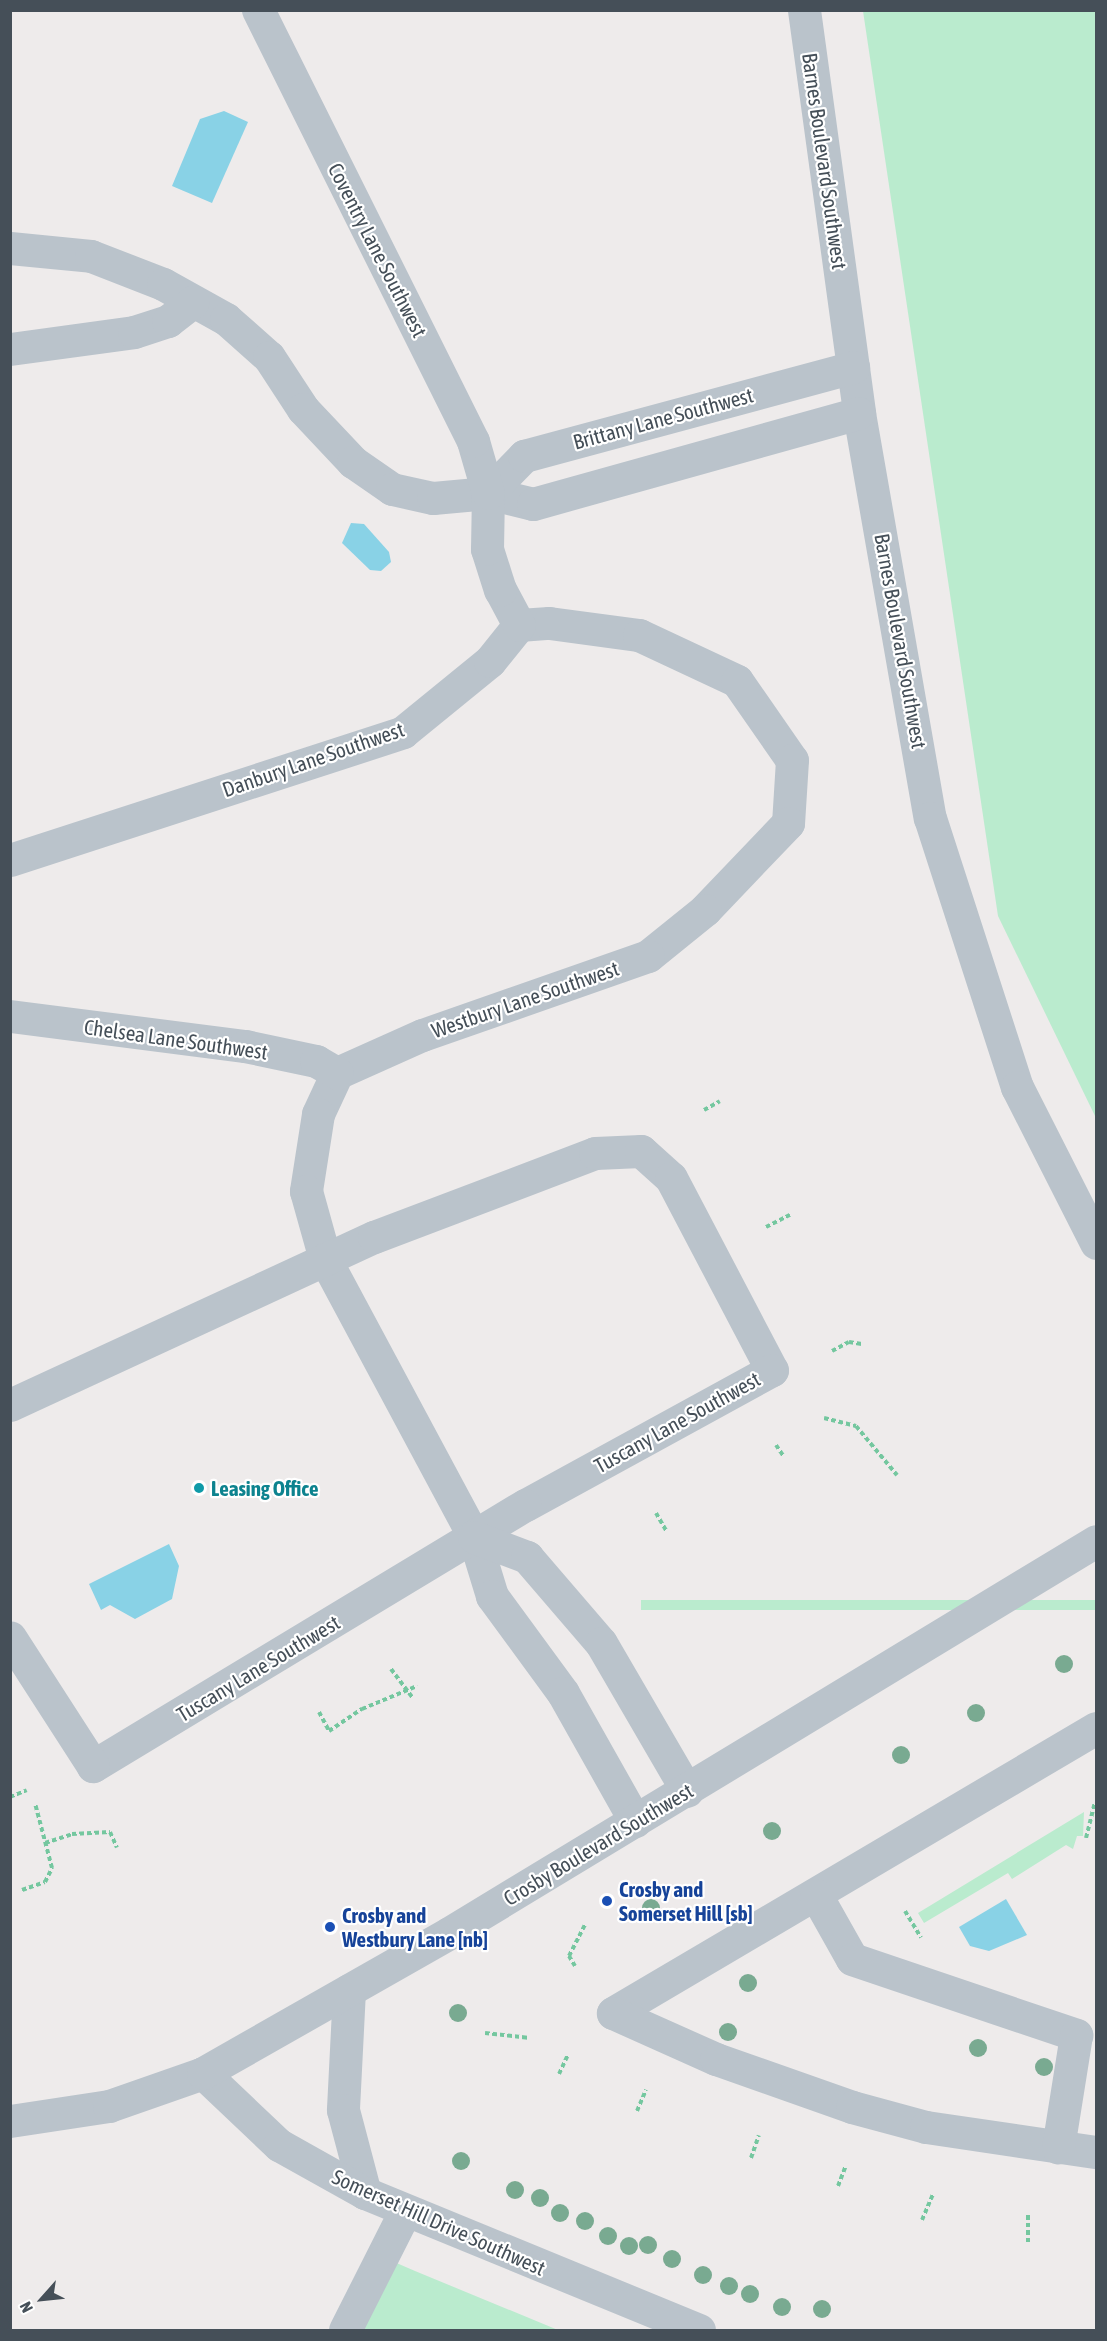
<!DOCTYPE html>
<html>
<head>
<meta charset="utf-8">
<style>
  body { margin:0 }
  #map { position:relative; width:1107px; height:2341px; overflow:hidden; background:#eeebeb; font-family:"Asap Condensed",sans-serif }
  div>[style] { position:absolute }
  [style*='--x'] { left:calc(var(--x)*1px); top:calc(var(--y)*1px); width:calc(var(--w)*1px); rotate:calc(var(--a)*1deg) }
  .green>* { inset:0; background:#baebce; transform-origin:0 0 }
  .water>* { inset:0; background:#89d2e6 }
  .path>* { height:4px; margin-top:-2px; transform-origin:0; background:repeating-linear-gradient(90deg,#74c79f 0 4.5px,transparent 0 7.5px) }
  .minor>* { height:33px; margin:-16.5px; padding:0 16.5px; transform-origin:16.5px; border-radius:16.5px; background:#bac3cb }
  .trees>* { width:18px; height:18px; margin:-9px; border-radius:50%; background:#79aa91 }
  .dots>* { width:16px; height:16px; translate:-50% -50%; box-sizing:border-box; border:3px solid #fff; border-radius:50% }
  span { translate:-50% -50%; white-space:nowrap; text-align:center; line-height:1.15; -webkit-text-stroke:4.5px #fff; paint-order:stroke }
  .street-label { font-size:21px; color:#454f58 }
  .culture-label { font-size:21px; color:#0d838f; font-weight:700 }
  .left { translate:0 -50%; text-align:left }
  .transit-label { font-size:21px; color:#164399; font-weight:700 }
  .frame { position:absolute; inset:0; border:12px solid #454f58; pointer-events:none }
  .north { position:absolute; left:12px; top:2269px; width:60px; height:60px; -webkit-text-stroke:4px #fff; paint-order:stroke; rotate:243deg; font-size:16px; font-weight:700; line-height:24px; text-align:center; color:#454f58 }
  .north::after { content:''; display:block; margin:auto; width:21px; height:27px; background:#454f58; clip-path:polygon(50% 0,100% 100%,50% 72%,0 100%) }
</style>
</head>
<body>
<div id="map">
  <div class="green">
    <i style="clip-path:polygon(863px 11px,1096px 11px,1096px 1118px,998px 916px)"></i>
    <i style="left:1096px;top:1600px;width:10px;height:455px;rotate:90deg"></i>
    <i style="clip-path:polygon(1084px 1812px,1083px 1836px,1077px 1836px,1073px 1849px,1066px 1845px,1012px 1879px,1008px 1873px,924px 1923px,918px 1913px)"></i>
    <i style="clip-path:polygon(385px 2258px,415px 2271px,558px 2330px,345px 2330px)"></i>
  </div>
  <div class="water">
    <i style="clip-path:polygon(224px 111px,248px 122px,212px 203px,172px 186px,200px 119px)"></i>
    <i style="clip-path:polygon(351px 523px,364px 524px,389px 552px,391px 562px,381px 571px,370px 570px,342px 543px)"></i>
    <i style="clip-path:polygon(169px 1544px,179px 1566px,172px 1599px,135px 1619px,110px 1605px,101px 1610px,89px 1584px)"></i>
    <i style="clip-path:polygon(1006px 1899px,1027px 1935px,989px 1951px,970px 1946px,959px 1927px)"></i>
  </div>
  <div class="path">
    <i style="--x:704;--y:1110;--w:18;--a:-29"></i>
    <i style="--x:766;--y:1227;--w:27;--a:-27"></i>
    <i style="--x:832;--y:1351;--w:19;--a:-28"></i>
    <i style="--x:849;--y:1342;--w:13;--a:9"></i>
    <i style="--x:824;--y:1418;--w:33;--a:14"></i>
    <i style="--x:856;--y:1426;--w:64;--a:50.1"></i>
    <i style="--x:776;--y:1445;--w:14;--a:56"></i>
    <i style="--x:656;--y:1513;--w:22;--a:60"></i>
    <i style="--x:391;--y:1669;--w:35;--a:53"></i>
    <i style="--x:319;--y:1712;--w:21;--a:62"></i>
    <i style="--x:329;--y:1731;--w:40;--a:-34"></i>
    <i style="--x:362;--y:1709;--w:60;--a:-22.7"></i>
    <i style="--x:10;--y:1797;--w:18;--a:-22"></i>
    <i style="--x:1086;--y:1838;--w:36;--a:-76"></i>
    <i style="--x:45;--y:1843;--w:28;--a:-18"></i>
    <i style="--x:72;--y:1834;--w:38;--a:-3"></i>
    <i style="--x:110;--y:1832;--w:17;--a:66"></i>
    <i style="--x:22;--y:1890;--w:24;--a:-19"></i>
    <i style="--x:45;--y:1882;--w:16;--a:-63"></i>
    <i style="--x:52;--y:1868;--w:67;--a:-104.7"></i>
    <i style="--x:905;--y:1911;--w:31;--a:59"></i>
    <i style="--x:575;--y:1966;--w:12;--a:-121"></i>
    <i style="--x:569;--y:1956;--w:35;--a:-63"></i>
    <i style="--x:485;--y:2033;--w:45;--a:6.3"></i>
    <i style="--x:559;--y:2074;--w:21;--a:-65"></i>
    <i style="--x:637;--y:2111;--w:23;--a:-67"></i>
    <i style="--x:751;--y:2158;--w:24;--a:-71"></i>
    <i style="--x:838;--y:2186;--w:22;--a:-69"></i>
    <i style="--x:922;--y:2220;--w:28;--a:-67"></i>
    <i style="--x:1028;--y:2242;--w:28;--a:-90"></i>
  </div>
  <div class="minor">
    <i style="--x:804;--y:10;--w:407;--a:82.2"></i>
    <i style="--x:859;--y:413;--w:411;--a:80.1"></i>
    <i style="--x:930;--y:818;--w:283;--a:72.1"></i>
    <i style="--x:1017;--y:1087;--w:175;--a:63.1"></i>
    <i style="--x:10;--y:248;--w:81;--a:5.6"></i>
    <i style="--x:91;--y:256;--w:77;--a:21.3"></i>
    <i style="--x:163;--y:284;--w:72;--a:29.1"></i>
    <i style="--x:226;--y:319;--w:57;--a:41.5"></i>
    <i style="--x:269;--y:357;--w:62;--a:56.8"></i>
    <i style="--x:303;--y:409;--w:73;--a:46.7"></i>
    <i style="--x:353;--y:462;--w:47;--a:34.7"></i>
    <i style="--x:392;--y:489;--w:42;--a:12.4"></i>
    <i style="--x:433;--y:498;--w:55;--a:-5.2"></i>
    <i style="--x:488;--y:493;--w:46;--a:13.7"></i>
    <i style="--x:533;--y:504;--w:338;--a:-15.6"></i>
    <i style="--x:10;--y:349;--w:125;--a:-7.8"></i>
    <i style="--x:134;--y:332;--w:36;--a:-18"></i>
    <i style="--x:168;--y:321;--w:31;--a:-38"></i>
    <i style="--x:488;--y:493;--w:52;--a:-45.8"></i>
    <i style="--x:524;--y:456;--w:341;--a:-15.1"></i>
    <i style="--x:519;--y:625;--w:30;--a:-4"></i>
    <i style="--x:549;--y:623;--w:91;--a:7.6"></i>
    <i style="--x:639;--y:635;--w:108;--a:25.1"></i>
    <i style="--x:737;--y:681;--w:96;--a:55.2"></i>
    <i style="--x:792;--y:760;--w:63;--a:93.6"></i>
    <i style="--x:788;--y:823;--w:120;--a:133.7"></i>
    <i style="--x:705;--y:910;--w:73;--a:141.1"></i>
    <i style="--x:648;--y:956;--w:239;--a:160.7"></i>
    <i style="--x:422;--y:1035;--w:93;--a:155.9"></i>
    <i style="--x:337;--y:1073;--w:45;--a:114.9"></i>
    <i style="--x:318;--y:1114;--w:78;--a:98.9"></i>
    <i style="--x:306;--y:1191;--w:71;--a:74.4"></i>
    <i style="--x:325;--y:1259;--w:315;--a:61.8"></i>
    <i style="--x:474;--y:1537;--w:62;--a:73"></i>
    <i style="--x:492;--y:1596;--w:120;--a:53.8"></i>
    <i style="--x:563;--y:1693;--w:147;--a:60.6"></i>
    <i style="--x:10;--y:860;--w:413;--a:-18"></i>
    <i style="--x:403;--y:732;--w:112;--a:-39.2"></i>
    <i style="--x:490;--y:661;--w:46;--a:-51.1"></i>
    <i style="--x:519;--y:625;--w:40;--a:-118"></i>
    <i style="--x:500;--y:590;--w:43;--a:-107.6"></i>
    <i style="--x:487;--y:549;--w:56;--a:-89"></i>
    <i style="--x:488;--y:493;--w:54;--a:-106.1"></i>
    <i style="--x:473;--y:441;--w:482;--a:-116.5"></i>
    <i style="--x:10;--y:1016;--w:237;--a:7.3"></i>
    <i style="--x:245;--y:1046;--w:73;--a:11.9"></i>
    <i style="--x:316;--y:1061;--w:24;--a:30"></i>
    <i style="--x:10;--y:1405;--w:401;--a:-24.8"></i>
    <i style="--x:374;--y:1237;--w:236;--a:-20.8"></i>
    <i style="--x:595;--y:1153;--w:46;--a:-2.5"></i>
    <i style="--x:641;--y:1151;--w:40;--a:42"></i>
    <i style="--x:671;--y:1178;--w:217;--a:62.3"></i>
    <i style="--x:772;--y:1370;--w:281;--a:151.3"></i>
    <i style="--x:525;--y:1505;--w:505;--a:148.86"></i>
    <i style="--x:93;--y:1766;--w:153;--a:-122.8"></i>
    <i style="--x:474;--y:1537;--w:57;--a:20.7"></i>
    <i style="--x:527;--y:1557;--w:113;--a:49.3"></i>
    <i style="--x:601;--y:1643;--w:171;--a:59.8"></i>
    <i style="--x:1096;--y:1728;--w:561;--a:149.46"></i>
    <i style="--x:613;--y:2013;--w:113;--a:24.1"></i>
    <i style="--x:716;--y:2059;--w:144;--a:19.4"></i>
    <i style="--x:852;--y:2107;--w:77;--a:15.1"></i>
    <i style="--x:926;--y:2127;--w:172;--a:8.4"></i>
    <i style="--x:816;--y:1895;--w:73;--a:60.6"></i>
    <i style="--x:852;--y:1959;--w:237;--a:18.7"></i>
    <i style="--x:1076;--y:2035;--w:114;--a:99.1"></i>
    <i style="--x:349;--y:1990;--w:120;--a:92.9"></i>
    <i style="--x:343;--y:2110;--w:86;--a:75.2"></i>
    <i style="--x:203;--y:2073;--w:105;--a:43.5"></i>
    <i style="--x:279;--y:2145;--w:98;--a:29.2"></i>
    <i style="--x:365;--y:2193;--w:361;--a:22.3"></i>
    <i style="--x:10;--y:2121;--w:100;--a:-8.6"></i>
    <i style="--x:109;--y:2106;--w:100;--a:-19.3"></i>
    <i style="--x:203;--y:2073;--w:283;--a:-29.6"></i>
    <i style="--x:449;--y:1933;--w:756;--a:-31.21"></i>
    <i style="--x:345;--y:2330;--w:133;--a:-63.2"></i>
  </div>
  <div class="trees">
    <i style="left:1064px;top:1664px"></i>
    <i style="left:976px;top:1713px"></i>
    <i style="left:901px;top:1755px"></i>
    <i style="left:772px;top:1831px"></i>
    <i style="left:651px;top:1908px"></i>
    <i style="left:748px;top:1983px"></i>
    <i style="left:458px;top:2013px"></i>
    <i style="left:728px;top:2032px"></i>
    <i style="left:978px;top:2048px"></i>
    <i style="left:1044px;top:2067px"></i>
    <i style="left:461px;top:2161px"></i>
    <i style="left:515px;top:2190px"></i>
    <i style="left:540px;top:2198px"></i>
    <i style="left:560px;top:2213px"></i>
    <i style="left:585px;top:2221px"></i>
    <i style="left:608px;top:2236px"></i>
    <i style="left:648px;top:2245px"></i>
    <i style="left:629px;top:2246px"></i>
    <i style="left:672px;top:2259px"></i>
    <i style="left:703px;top:2275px"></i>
    <i style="left:729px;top:2286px"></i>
    <i style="left:750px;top:2294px"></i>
    <i style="left:782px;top:2307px"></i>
    <i style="left:822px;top:2309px"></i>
  </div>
  <div class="dots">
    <i style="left:199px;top:1488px;background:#0f9aa8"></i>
    <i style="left:607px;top:1901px;background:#1a4fb4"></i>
    <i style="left:330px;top:1927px;background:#1a4fb4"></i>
  </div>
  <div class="street-label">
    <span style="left:825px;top:161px;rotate:82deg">Barnes Boulevard Southwest</span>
    <span style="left:378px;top:250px;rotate:63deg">Coventry Lane Southwest</span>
    <span style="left:663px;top:418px;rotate:-15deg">Brittany Lane Southwest</span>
    <span style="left:901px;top:641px;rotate:80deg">Barnes Boulevard Southwest</span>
    <span style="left:313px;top:759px;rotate:-19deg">Danbury Lane Southwest</span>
    <span style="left:525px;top:999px;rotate:-19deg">Westbury Lane Southwest</span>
    <span style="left:176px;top:1039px;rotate:8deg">Chelsea Lane Southwest</span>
    <span style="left:677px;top:1422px;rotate:-29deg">Tuscany Lane Southwest</span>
    <span style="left:258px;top:1668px;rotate:-31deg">Tuscany Lane Southwest</span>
    <span style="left:598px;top:1844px;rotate:-31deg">Crosby Boulevard Southwest</span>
    <span style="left:439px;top:2222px;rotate:24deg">Somerset Hill Drive Southwest</span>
  </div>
  <div class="culture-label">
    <span class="left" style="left:211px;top:1488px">Leasing Office</span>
  </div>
  <div class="transit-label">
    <span class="left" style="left:619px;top:1901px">Crosby and<br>Somerset Hill [sb]</span>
    <span class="left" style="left:342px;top:1927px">Crosby and<br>Westbury Lane [nb]</span>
  </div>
  <div class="frame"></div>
  <div class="north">N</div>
</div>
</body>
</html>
